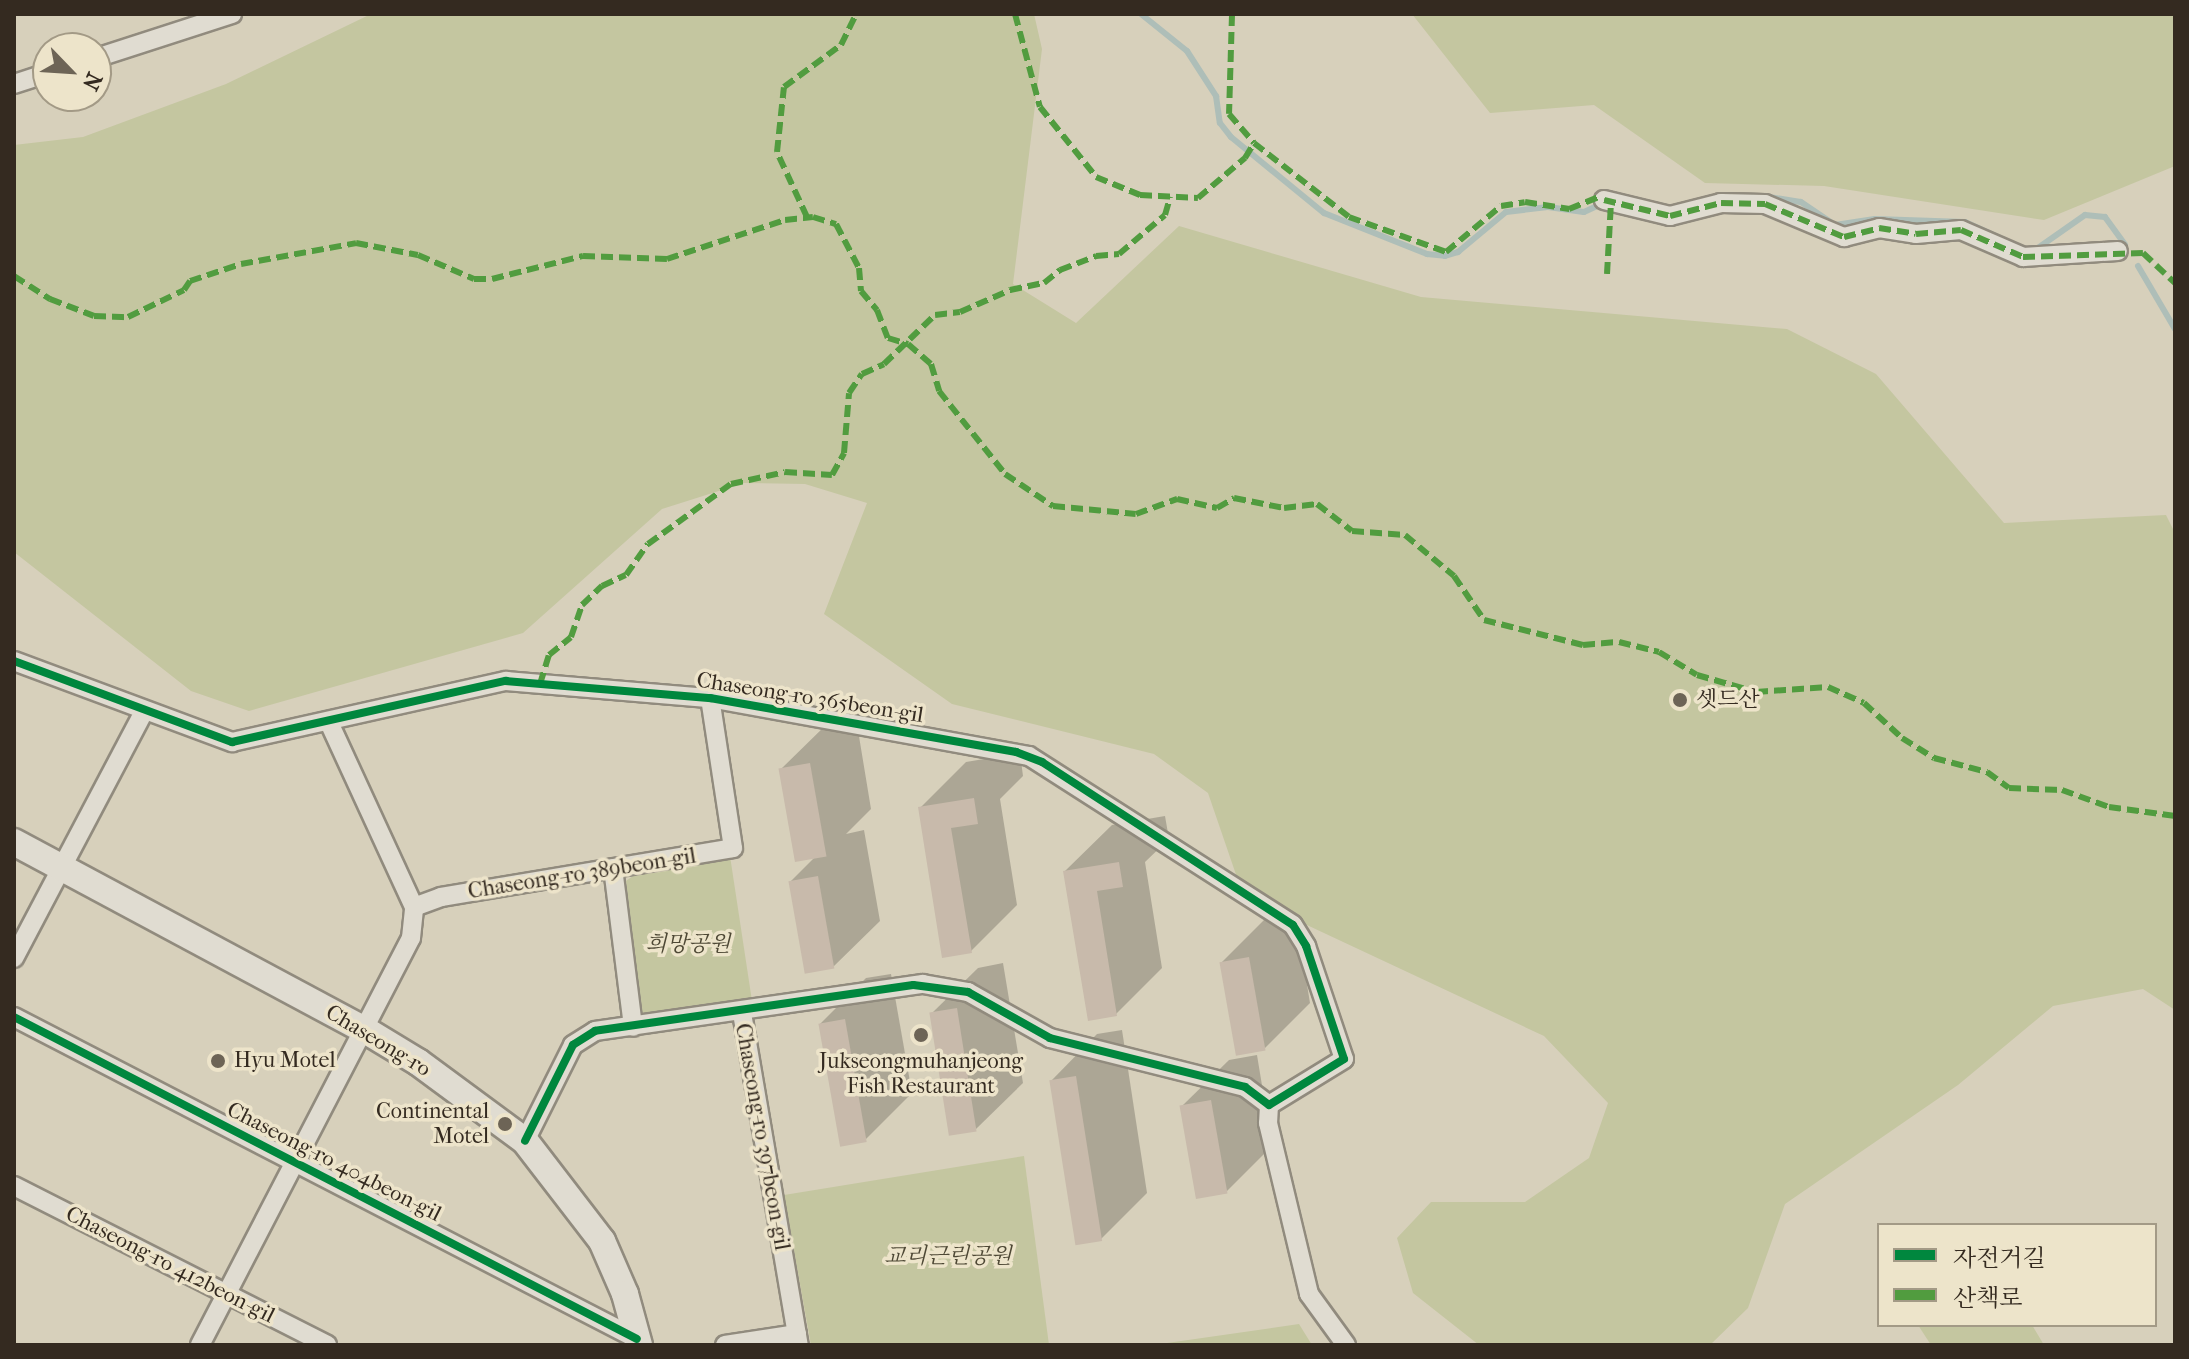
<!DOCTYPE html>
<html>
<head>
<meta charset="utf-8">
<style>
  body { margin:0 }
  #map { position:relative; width:2189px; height:1359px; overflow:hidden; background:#d7d0bb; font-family:"IM FELL French Canon","Noto Serif KR",serif }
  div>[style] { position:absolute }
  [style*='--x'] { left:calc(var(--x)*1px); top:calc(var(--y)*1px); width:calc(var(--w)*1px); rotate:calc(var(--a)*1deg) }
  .green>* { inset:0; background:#c4c6a0 }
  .shadow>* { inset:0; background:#0003 }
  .stream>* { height:6px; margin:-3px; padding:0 3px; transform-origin:3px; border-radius:3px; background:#aebeb8 }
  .building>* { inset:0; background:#c8baab; transform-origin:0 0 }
  .roads { filter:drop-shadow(2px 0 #918b7e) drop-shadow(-2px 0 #918b7e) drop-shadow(0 2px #918b7e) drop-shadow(0 -2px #918b7e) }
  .minor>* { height:18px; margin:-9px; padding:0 9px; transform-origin:9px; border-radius:9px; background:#e0dcd1 }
  .secondary>* { height:26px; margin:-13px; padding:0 13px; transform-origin:13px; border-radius:13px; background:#e0dcd1 }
  .quiet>* { height:6px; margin-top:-3px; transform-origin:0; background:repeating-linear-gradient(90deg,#519c3f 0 12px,transparent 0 18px) }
  .cycleway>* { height:8px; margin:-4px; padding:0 4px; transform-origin:4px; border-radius:4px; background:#00873e }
  .dots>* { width:22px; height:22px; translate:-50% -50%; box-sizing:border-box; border:4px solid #ede4ca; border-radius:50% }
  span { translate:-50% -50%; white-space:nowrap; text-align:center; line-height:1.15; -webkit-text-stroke:7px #ede4ca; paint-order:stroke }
  .street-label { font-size:22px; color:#342a20 }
  .poi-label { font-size:22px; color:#342a20 }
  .left { translate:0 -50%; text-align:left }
  .right { translate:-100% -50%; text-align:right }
  .park-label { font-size:22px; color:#4e4835; font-style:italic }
  .frame { position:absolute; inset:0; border:16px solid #342a20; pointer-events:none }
  .legend { position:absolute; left:1877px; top:1223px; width:280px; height:104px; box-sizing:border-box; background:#ede4ca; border:2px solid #a39a86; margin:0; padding:10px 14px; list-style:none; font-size:24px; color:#342a20 }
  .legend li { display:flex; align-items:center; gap:16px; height:40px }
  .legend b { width:40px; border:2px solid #a39a86 }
  .north { position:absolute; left:32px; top:32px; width:80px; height:80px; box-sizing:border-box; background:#ede4ca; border:2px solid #a39a86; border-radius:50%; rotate:115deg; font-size:22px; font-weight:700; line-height:32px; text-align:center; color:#342a20 }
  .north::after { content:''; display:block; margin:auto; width:28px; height:36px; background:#6d6456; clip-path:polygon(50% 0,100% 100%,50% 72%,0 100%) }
</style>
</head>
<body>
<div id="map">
  <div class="green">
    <i style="clip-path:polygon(371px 14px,1034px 14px,1042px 49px,1013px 284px,1076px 323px,1179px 226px,1421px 297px,1787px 329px,1876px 374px,2004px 523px,2166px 515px,2175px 533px,2175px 1010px,2143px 989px,2053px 1006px,1958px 1085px,1785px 1204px,1748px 1308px,1710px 1345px,1479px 1345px,1413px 1293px,1397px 1238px,1431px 1202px,1525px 1202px,1589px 1158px,1608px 1103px,1544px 1036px,1243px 895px,1208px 793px,1154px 754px,952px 704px,824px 614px,867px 503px,805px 484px,744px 483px,662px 509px,523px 633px,249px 711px,191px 691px,14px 552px,14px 145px,83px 137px,226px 84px)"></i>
    <i style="clip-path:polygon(1412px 14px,2175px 14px,2175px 166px,2044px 220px,1824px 186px,1705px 183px,1594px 105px,1490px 113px)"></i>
    <i style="clip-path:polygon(730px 856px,752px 1001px,642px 1015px,626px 881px,640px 871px)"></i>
    <i style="clip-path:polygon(1024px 1156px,1049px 1345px,811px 1345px,784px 1195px)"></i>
    <i style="clip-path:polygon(1299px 1324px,1312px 1345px,1153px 1345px)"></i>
    <i style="clip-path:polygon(1918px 1325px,2032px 1325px,2044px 1345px,1931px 1345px)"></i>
  </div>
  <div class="shadow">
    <i style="clip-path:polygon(856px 718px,871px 809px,846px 834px,864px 830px,880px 921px,833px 967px,790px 882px,815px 857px,781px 769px,828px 723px)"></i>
    <i style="clip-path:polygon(1020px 753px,1023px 776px,1000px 799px,1017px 905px,971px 951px,920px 808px,966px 762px)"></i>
    <i style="clip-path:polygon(1165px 816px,1169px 839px,1145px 862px,1162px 968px,1116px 1014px,1065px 871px,1112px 825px)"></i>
    <i style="clip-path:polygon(1295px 912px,1310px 1003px,1264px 1049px,1221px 963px,1267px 917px)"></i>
    <i style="clip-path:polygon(1003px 963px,1023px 1083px,976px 1129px,931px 1014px,978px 968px)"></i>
    <i style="clip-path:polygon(891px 974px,912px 1093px,865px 1140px,820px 1024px,866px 978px)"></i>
    <i style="clip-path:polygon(1122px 1030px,1147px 1193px,1101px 1239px,1051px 1081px,1097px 1034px)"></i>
    <i style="clip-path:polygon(1257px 1055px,1272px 1146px,1226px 1192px,1182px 1106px,1229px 1060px)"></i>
  </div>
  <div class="stream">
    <i style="--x:1141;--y:14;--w:59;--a:38.8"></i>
    <i style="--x:1187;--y:51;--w:54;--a:57.2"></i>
    <i style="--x:1216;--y:96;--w:27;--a:82"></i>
    <i style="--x:1220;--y:123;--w:18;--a:52"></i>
    <i style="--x:1231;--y:137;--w:120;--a:39.3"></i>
    <i style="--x:1324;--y:213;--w:111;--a:21.7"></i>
    <i style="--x:1427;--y:254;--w:18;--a:6"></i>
    <i style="--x:1445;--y:256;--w:14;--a:-17"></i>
    <i style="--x:1458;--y:252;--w:62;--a:-39.8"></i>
    <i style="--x:1506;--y:212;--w:42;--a:-6.8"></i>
    <i style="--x:1548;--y:207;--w:36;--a:8"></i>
    <i style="--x:1584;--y:212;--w:19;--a:-25"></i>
    <i style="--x:1763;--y:196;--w:38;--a:9"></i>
    <i style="--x:1801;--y:202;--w:41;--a:34.1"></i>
    <i style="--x:1835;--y:225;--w:40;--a:-8.5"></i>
    <i style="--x:1875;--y:219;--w:90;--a:1.9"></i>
    <i style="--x:1965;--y:222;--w:53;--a:24.6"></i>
    <i style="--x:2035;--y:250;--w:61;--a:-35"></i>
    <i style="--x:2085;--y:215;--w:20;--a:6"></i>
    <i style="--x:2105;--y:217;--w:34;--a:54"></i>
    <i style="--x:2138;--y:266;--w:73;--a:59.6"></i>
  </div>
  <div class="building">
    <i style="left:810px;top:763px;width:95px;height:32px;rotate:80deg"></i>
    <i style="clip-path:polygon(974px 798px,978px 824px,951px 828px,972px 953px,942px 958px,918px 807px)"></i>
    <i style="clip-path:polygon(1119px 862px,1123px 887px,1097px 891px,1117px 1016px,1088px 1021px,1063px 871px)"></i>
    <i style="left:818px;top:876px;width:94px;height:30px;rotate:80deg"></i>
    <i style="left:1249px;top:957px;width:95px;height:30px;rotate:80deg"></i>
    <i style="left:957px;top:1008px;width:125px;height:28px;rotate:81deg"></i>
    <i style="left:845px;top:1019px;width:125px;height:27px;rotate:80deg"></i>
    <i style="left:1076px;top:1076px;width:167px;height:27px;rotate:81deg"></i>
    <i style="left:1211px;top:1100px;width:95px;height:32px;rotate:80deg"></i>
  </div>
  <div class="roads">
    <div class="minor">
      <i style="--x:96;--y:58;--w:143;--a:-17.9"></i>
      <i style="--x:14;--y:84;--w:36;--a:-18"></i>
      <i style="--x:1604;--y:200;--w:68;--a:13.6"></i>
      <i style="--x:1670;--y:216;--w:53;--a:-14.3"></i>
      <i style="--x:1721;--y:203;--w:44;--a:1.3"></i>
      <i style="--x:1765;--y:204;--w:86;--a:22.7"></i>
      <i style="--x:1844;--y:237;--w:36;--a:-14"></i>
      <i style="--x:1879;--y:228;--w:37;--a:9"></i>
      <i style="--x:1916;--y:234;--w:45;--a:-5.1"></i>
      <i style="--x:1961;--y:230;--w:68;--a:23.5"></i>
      <i style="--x:2023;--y:257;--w:95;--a:-3.6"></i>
      <i style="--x:14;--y:661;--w:233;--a:20.4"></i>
      <i style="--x:232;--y:742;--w:281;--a:-12.6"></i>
      <i style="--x:506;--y:681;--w:205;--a:4.8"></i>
      <i style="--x:710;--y:698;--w:324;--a:10.3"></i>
      <i style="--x:1029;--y:756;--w:313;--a:32.6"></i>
      <i style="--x:1293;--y:925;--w:25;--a:58"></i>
      <i style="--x:1306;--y:946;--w:119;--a:71.4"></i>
      <i style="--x:1344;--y:1059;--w:88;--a:148.5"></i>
      <i style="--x:613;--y:868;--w:160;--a:82.8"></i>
      <i style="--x:414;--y:907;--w:29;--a:-20"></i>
      <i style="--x:441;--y:897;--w:296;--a:-9.5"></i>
      <i style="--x:733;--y:848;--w:152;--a:-98.7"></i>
      <i style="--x:14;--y:958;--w:280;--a:-62.2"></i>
      <i style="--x:742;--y:1013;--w:337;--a:80.3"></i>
      <i style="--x:14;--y:1017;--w:701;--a:27.33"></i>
      <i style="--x:1269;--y:1105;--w:18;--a:93"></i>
      <i style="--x:1268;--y:1123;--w:176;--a:76.5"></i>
      <i style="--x:1309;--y:1294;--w:63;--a:54"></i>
      <i style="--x:525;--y:1141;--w:107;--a:-63.4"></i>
      <i style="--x:573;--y:1045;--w:26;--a:-32"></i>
      <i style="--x:595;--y:1031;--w:331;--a:-8.2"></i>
      <i style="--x:923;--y:984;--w:46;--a:10.1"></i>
      <i style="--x:968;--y:992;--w:94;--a:29.3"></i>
      <i style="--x:1050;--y:1038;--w:201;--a:14.1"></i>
      <i style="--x:1245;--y:1087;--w:30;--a:37"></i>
      <i style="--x:14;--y:1186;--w:351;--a:26.9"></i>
      <i style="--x:200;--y:1345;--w:458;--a:-62.6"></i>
      <i style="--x:411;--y:938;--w:31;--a:-84"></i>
      <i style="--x:414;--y:907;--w:201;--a:-114.7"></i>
      <i style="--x:725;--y:1345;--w:73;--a:-8.7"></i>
    </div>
    <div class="secondary">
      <i style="--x:14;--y:842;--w:398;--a:28.2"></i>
      <i style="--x:365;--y:1030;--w:62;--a:31.1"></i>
      <i style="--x:418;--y:1062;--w:133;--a:36.4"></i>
      <i style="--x:525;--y:1141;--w:126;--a:52.4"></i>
      <i style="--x:602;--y:1241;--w:58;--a:66.5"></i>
      <i style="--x:625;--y:1294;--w:53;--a:74.6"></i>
    </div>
  </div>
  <div class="quiet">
    <i style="--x:1015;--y:14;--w:96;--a:75"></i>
    <i style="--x:1040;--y:107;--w:90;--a:51.3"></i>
    <i style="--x:1096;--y:177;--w:48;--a:22.2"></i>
    <i style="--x:1140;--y:195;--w:58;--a:3"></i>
    <i style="--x:1198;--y:198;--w:62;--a:-40.4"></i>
    <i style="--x:1245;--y:158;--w:17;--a:-59"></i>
    <i style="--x:1232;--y:14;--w:100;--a:91.7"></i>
    <i style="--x:1229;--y:114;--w:38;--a:49"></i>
    <i style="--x:1254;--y:143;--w:120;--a:37.9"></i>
    <i style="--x:1349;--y:217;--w:103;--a:19.8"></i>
    <i style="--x:1446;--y:252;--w:72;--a:-39.9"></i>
    <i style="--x:1501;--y:206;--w:24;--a:-9"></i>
    <i style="--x:1525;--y:202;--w:45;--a:9"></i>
    <i style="--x:1569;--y:209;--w:31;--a:-22"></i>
    <i style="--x:1604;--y:200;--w:68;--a:13.6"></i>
    <i style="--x:1670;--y:216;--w:53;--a:-14.3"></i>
    <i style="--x:1721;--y:203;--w:44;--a:1.3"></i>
    <i style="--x:1765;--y:204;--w:86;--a:22.7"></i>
    <i style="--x:1844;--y:237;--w:36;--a:-14"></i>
    <i style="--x:1879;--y:228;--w:37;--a:9"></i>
    <i style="--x:1916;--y:234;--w:45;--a:-5.1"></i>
    <i style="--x:1961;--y:230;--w:68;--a:23.5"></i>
    <i style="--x:2023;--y:257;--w:120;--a:-1.9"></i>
    <i style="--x:2143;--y:253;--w:44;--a:43.2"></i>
    <i style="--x:807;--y:217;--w:72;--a:-114.8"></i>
    <i style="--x:777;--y:152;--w:65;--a:-83.9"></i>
    <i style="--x:784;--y:87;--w:71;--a:-36.4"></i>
    <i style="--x:841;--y:45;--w:34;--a:-64"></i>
    <i style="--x:1607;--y:274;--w:71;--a:-86.8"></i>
    <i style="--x:14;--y:276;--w:43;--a:32.6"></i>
    <i style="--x:50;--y:299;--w:47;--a:21.1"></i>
    <i style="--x:94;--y:316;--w:34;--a:2"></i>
    <i style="--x:128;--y:317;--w:62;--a:-25.7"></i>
    <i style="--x:184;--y:290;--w:11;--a:-56"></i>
    <i style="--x:190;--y:281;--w:54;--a:-18.4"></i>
    <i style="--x:241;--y:264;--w:117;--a:-10.3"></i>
    <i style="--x:356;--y:243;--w:63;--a:11"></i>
    <i style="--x:418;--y:255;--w:61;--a:23.2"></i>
    <i style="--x:474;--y:279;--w:18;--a:0"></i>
    <i style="--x:492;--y:279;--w:94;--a:-14.2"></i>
    <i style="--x:583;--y:256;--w:84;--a:2"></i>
    <i style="--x:667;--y:259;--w:124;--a:-18.3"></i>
    <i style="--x:785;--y:220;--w:28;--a:-6"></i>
    <i style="--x:813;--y:217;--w:24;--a:17"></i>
    <i style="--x:836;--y:224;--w:50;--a:62.4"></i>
    <i style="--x:859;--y:268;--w:23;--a:85"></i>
    <i style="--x:861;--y:291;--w:25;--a:50"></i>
    <i style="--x:877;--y:310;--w:30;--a:69"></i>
    <i style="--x:888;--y:338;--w:21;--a:17"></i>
    <i style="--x:908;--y:344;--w:30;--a:41"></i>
    <i style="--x:931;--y:364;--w:28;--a:73"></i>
    <i style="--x:939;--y:391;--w:106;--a:51.5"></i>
    <i style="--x:1005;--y:474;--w:58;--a:33.7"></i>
    <i style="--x:1053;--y:506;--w:83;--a:5.5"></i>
    <i style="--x:1136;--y:514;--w:44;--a:-20.1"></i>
    <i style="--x:1177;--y:499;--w:41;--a:12.7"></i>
    <i style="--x:1217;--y:508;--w:20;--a:-30"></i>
    <i style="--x:1234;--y:498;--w:51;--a:11.3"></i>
    <i style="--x:1284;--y:508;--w:33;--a:-7"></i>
    <i style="--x:1317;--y:504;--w:44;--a:37.6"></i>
    <i style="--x:1352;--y:531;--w:53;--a:4.3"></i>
    <i style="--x:1405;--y:535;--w:64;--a:39.9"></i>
    <i style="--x:1454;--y:576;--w:53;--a:55.7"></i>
    <i style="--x:1484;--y:620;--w:102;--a:14.2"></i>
    <i style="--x:1583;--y:645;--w:36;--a:-5"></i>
    <i style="--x:1619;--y:642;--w:41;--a:14"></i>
    <i style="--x:1659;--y:652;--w:44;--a:31.2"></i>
    <i style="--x:1697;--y:675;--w:61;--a:16.1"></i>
    <i style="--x:1756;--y:692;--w:72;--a:-4"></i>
    <i style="--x:1828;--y:687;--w:39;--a:24"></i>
    <i style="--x:1864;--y:703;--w:52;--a:42.6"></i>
    <i style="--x:1902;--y:738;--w:38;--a:32"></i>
    <i style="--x:1934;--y:758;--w:55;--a:14.8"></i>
    <i style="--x:1987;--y:772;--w:27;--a:36"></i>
    <i style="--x:2009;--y:788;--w:53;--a:2.2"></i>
    <i style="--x:2062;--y:790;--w:50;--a:19.9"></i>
    <i style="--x:2109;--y:807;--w:67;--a:7.8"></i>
    <i style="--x:540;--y:684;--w:30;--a:-73"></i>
    <i style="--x:549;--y:655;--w:28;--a:-39"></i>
    <i style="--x:571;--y:637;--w:34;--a:-71"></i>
    <i style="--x:582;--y:605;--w:28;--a:-44"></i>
    <i style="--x:602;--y:586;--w:26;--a:-25"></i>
    <i style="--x:626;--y:575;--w:38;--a:-55"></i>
    <i style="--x:648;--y:544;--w:102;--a:-35.9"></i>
    <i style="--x:731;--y:484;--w:55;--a:-12.5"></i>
    <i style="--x:785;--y:472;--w:47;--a:3.7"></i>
    <i style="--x:832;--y:475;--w:25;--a:-61"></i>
    <i style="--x:844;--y:453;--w:60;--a:-85.2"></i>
    <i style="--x:849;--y:393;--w:23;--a:-56"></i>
    <i style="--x:862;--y:374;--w:24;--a:-24"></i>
    <i style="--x:884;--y:364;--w:71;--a:-43.9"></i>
    <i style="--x:935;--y:315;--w:25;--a:-7"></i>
    <i style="--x:960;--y:312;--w:55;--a:-23.7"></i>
    <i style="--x:1010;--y:290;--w:35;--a:-12"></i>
    <i style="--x:1044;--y:283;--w:21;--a:-39"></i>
    <i style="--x:1060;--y:270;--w:39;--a:-21"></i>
    <i style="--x:1096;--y:256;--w:23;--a:-5"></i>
    <i style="--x:1119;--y:254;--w:60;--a:-40.3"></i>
    <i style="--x:1165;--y:215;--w:19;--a:-74"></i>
  </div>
  <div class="cycleway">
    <i style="--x:14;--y:661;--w:233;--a:20.4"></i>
    <i style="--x:232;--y:742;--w:281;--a:-12.6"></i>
    <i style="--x:506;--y:681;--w:205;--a:4.8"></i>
    <i style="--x:710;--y:698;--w:311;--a:10"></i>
    <i style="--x:1016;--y:752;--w:28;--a:21"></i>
    <i style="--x:1042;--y:762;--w:299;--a:33"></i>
    <i style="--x:1293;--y:925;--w:25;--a:58"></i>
    <i style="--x:1306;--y:946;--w:119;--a:71.4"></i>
    <i style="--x:1344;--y:1059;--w:88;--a:148.5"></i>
    <i style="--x:1269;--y:1105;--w:30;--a:-143"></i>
    <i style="--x:1245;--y:1087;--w:201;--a:-165.9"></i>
    <i style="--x:1050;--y:1038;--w:94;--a:-150.7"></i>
    <i style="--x:968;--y:992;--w:55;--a:-172.7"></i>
    <i style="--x:913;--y:985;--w:321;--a:171.8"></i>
    <i style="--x:595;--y:1031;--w:26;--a:148"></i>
    <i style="--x:573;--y:1045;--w:107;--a:116.6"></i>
    <i style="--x:14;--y:1017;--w:701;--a:27.33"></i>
  </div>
  <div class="dots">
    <i style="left:1680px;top:700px;background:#6d6456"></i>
    <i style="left:921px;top:1035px;background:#6d6456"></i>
    <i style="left:218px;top:1061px;background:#6d6456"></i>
    <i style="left:505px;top:1124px;background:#6d6456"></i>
  </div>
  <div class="street-label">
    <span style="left:810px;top:698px;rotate:9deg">Chaseong-ro 365beon-gil</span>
    <span style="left:582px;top:874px;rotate:-9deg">Chaseong-ro 389beon-gil</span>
    <span style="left:378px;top:1041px;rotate:31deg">Chaseong-ro</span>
    <span style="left:762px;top:1137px;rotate:80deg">Chaseong-ro 397beon-gil</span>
    <span style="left:334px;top:1162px;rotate:27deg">Chaseong-ro 404beon-gil</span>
    <span style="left:170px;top:1265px;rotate:27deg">Chaseong-ro 412beon-gil</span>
  </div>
  <div class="poi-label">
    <span class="left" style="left:1696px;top:700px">셋드산</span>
    <span class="left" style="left:234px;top:1061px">Hyu Motel</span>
    <span style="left:921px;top:1074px">Jukseongmuhanjeong<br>Fish Restaurant</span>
    <span class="right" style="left:489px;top:1124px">Continental<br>Motel</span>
  </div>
  <div class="park-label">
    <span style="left:688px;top:945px">희망공원</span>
    <span style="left:948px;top:1257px">교리근린공원</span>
  </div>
  <div class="frame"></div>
  <ul class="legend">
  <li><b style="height:10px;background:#00873e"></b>자전거길</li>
  <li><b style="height:10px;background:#519c3f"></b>산책로</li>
  </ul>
  <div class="north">N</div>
</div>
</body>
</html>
